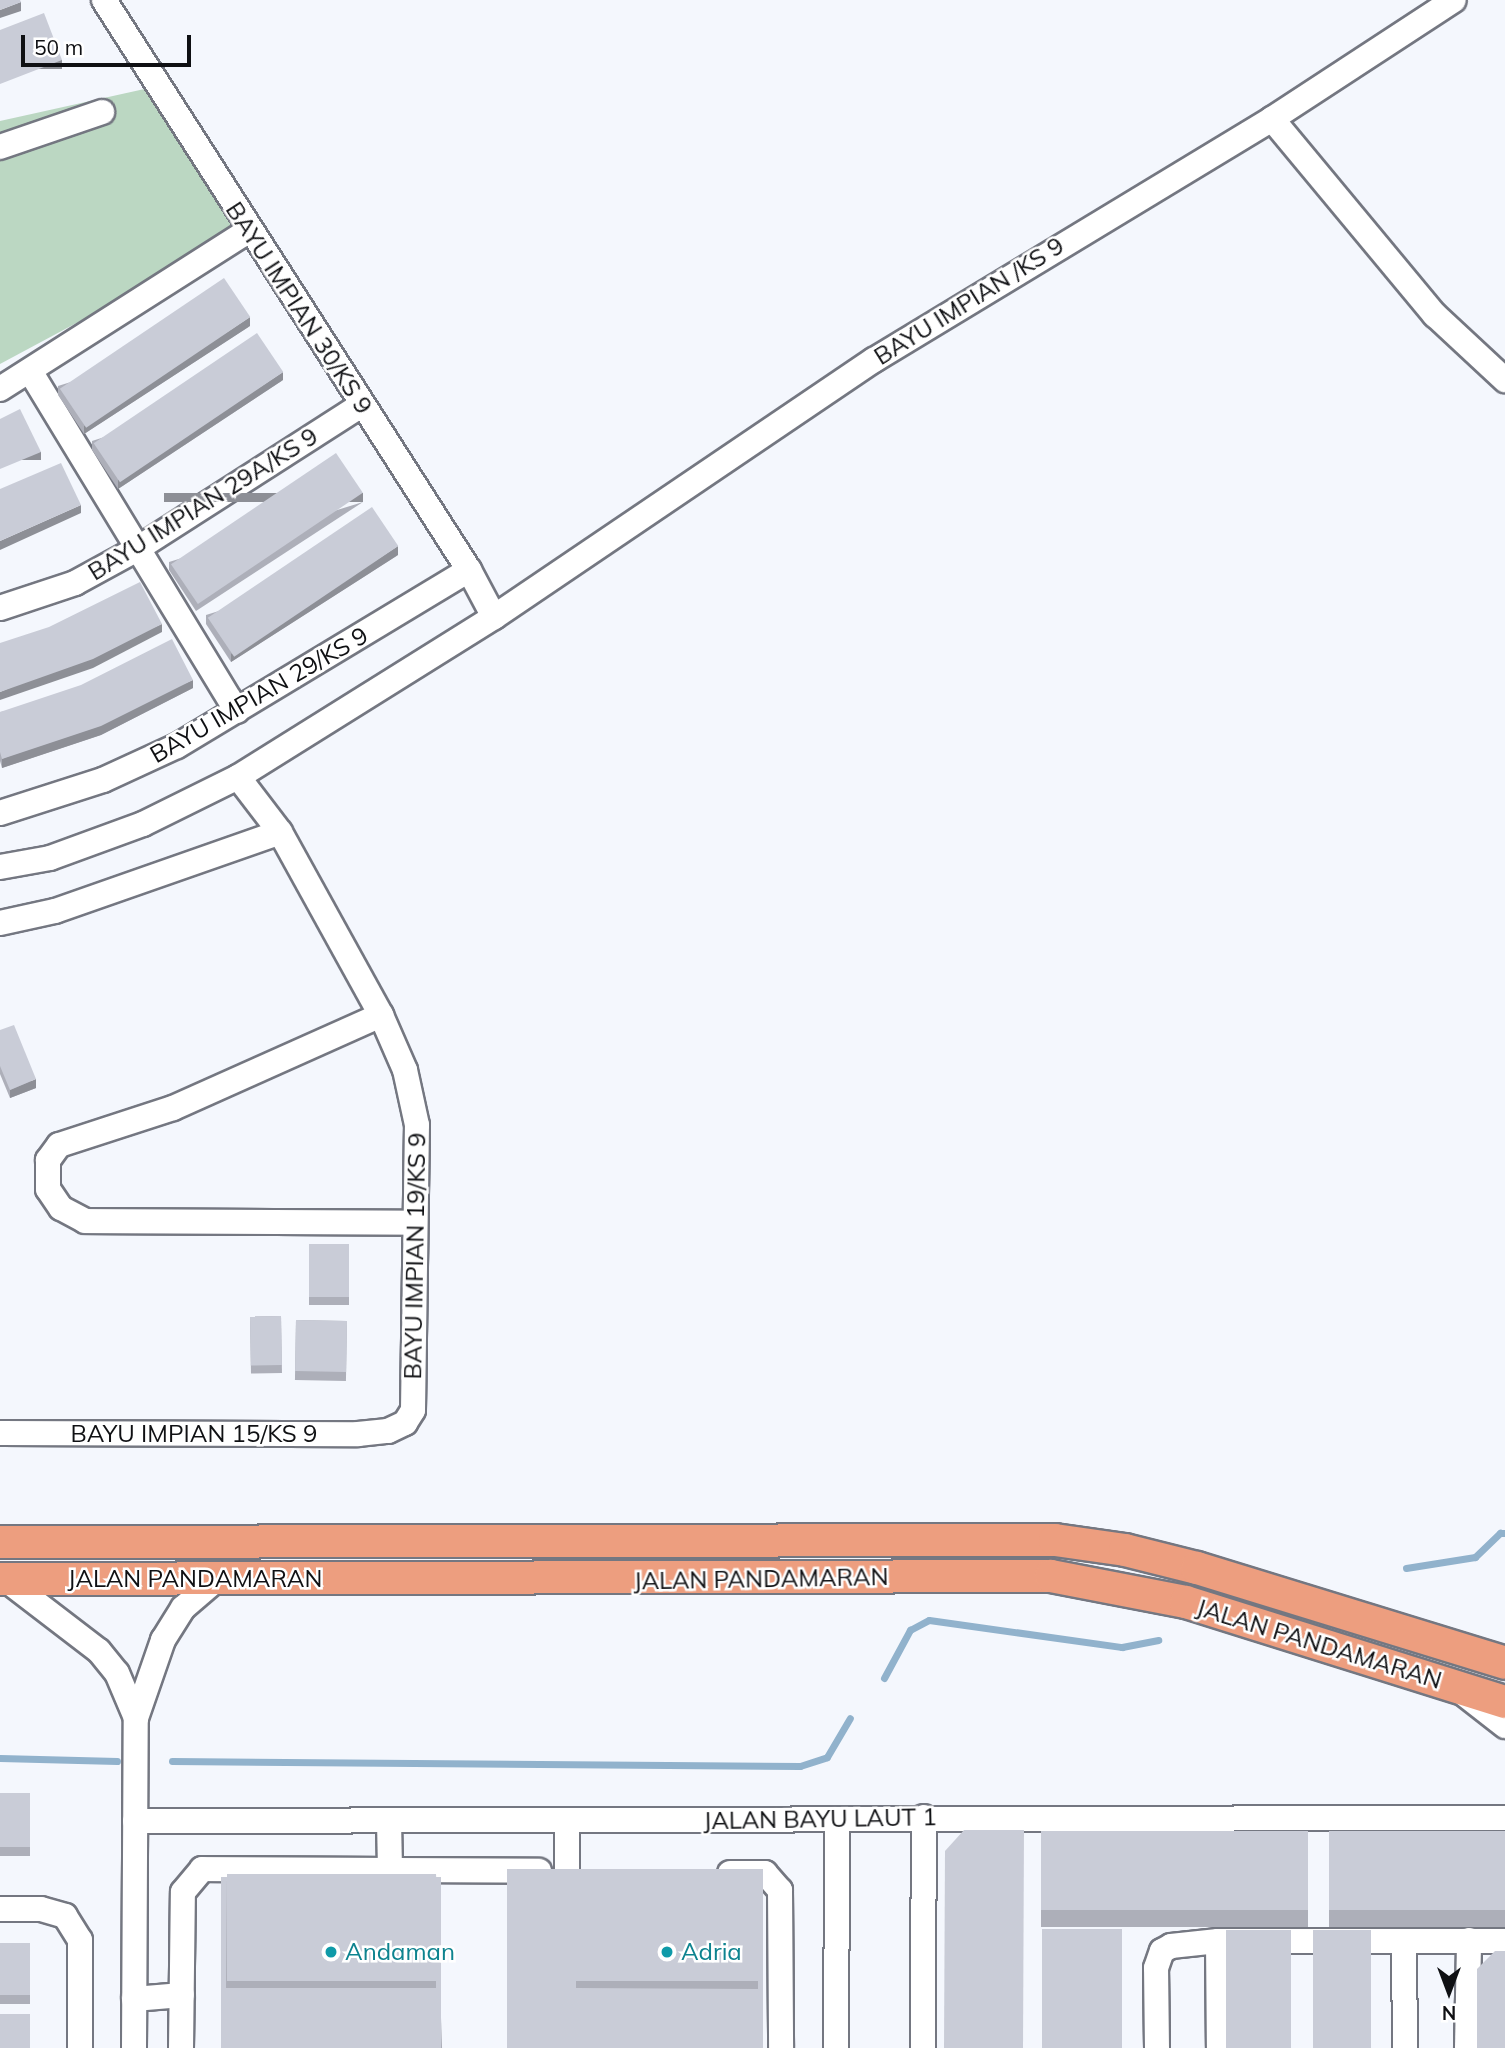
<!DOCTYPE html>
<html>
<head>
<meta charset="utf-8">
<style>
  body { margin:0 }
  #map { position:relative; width:1505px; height:2048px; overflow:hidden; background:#f4f7fd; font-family:Mulish,sans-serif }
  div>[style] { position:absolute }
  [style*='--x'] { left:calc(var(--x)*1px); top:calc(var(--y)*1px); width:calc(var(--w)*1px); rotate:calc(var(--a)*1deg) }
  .green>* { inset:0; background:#bbd7c2 }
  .stream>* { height:7px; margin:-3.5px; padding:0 3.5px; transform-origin:3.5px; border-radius:3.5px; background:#91b2cc }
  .roads { filter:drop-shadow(2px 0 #747781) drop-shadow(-2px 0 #747781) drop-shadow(0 2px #747781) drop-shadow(0 -2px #747781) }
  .minor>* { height:24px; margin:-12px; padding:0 12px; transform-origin:12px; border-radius:12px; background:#fff }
  .major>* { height:32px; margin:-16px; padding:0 16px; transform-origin:16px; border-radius:16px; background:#ed9e7f }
  .wall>* { inset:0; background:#adafb9; transform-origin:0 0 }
  .shaded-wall>* { inset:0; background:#8d8f96; transform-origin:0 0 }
  .building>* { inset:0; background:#c9ccd7; transform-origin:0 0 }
  .dots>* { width:19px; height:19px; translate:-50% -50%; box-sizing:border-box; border:4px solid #fff; border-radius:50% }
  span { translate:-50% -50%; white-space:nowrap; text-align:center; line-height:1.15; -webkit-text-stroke:5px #fff; paint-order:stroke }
  .street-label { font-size:24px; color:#0f1013 }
  .culture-label { font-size:24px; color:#0d838f }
  .left { translate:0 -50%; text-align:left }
  .north { position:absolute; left:1414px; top:1957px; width:70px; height:70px; -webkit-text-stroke:5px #fff; paint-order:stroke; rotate:180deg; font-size:19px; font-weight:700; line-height:28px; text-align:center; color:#0f1013 }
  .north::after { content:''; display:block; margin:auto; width:24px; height:32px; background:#0f1013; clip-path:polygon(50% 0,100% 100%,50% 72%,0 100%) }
  .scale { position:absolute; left:21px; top:35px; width:170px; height:32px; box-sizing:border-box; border:4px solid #0f1013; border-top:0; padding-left:9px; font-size:21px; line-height:24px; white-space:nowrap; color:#0f1013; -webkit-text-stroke:5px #fff; paint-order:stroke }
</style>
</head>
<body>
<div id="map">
  <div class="green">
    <i style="clip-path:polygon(158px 86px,248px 231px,0 364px,0 121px)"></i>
  </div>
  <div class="stream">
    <i style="--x:1406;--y:1568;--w:70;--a:-9.1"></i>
    <i style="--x:1475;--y:1557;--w:35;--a:-44"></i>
    <i style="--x:1500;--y:1533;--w:5;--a:0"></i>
    <i style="--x:884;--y:1678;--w:55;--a:-61.6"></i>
    <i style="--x:910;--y:1630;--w:21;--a:-28"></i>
    <i style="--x:929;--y:1620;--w:195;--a:8"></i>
    <i style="--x:1122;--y:1647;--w:37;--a:-11"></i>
    <i style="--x:0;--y:1758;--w:117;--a:1.5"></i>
    <i style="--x:172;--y:1761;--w:628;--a:0.46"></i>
    <i style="--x:800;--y:1766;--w:28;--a:-18"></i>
    <i style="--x:827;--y:1757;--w:45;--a:-59.5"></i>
  </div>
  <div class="roads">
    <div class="minor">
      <i style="--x:104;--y:0;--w:677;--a:57.37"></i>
      <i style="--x:469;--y:570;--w:53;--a:62"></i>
      <i style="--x:1272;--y:119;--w:255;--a:50.3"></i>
      <i style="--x:1435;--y:315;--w:96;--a:42.9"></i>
      <i style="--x:0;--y:147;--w:108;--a:-18.9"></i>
      <i style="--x:30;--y:371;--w:398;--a:58.7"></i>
      <i style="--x:0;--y:389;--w:294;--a:-32.5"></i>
      <i style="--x:0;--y:608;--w:79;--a:-18.4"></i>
      <i style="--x:75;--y:583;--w:71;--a:-28.7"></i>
      <i style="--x:137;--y:549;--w:266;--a:-32.7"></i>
      <i style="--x:0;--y:813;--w:108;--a:-17.8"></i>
      <i style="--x:103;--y:780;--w:81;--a:-24.7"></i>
      <i style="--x:177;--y:746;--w:341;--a:-31.1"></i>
      <i style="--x:0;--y:867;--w:51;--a:-10.2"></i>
      <i style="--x:50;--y:858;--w:99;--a:-20.1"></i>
      <i style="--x:143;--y:824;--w:106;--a:-26.3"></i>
      <i style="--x:238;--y:777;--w:302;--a:-32"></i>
      <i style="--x:494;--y:617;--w:459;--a:-34.1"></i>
      <i style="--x:874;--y:360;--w:465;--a:-31.2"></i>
      <i style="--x:1272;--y:119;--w:217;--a:-33.2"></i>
      <i style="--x:0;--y:923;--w:56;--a:-12.3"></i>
      <i style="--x:55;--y:911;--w:238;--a:-19.3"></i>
      <i style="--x:381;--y:1015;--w:228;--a:155.9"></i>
      <i style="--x:173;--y:1108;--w:120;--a:162"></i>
      <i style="--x:59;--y:1145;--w:19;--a:126"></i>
      <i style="--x:48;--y:1160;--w:29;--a:90"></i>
      <i style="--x:48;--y:1189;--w:23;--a:56"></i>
      <i style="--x:61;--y:1208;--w:27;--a:28"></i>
      <i style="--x:85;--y:1221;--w:328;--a:0.3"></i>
      <i style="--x:0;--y:1433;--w:358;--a:0.2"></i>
      <i style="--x:358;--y:1434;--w:30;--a:-6"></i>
      <i style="--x:388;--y:1431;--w:19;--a:-25"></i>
      <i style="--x:405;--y:1423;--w:15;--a:-58"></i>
      <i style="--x:413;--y:1410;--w:285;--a:-89.2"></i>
      <i style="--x:417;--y:1125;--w:56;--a:-102.3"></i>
      <i style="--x:405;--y:1070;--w:60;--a:-113.6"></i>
      <i style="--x:381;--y:1015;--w:209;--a:-118.9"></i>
      <i style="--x:280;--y:832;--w:69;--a:-127.4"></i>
      <i style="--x:5;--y:1579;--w:118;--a:37.5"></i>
      <i style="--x:99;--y:1651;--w:28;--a:51"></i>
      <i style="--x:117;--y:1673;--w:49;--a:67.1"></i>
      <i style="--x:1464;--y:1694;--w:52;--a:38"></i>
      <i style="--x:135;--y:1821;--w:1370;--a:-0.13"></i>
      <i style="--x:389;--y:1821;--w:49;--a:88.8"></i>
      <i style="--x:567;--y:1821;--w:50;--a:90"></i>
      <i style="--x:730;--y:1873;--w:35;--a:0"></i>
      <i style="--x:765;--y:1873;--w:23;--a:49"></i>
      <i style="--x:780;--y:1890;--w:158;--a:89.6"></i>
      <i style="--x:0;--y:1909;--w:41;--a:0"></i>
      <i style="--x:41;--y:1909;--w:25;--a:16"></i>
      <i style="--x:65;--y:1916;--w:28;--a:58"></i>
      <i style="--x:80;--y:1940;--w:108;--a:90"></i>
      <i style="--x:1218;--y:1941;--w:107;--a:89.5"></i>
      <i style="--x:1404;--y:1941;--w:107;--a:89.5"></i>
      <i style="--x:134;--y:1999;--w:48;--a:-4.8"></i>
      <i style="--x:134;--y:2048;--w:330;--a:-89.7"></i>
      <i style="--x:136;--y:1718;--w:83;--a:-70.9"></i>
      <i style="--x:163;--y:1640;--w:38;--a:-58"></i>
      <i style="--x:183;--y:1608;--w:45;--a:-40.5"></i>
      <i style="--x:181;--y:2048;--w:156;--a:-89.3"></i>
      <i style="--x:183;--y:1892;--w:30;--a:-50"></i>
      <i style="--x:202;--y:1869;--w:337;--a:0.3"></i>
      <i style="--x:836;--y:2048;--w:227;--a:-89.7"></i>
      <i style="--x:923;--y:2048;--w:231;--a:-89.8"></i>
      <i style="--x:1157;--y:2048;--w:80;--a:-90.7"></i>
      <i style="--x:1156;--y:1968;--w:18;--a:-71"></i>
      <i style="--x:1162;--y:1951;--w:10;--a:-29"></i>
      <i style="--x:1171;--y:1946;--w:47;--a:-6.1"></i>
      <i style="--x:1218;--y:1941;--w:287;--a:0"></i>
      <i style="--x:1467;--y:2048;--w:108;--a:-88.9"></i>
    </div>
    <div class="major">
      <i style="--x:0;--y:1542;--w:1055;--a:-0.11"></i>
      <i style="--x:1055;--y:1540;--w:71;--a:8.1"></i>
      <i style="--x:1125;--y:1550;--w:74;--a:14"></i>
      <i style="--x:1197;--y:1568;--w:322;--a:17.1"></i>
      <i style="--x:0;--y:1579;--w:1051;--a:-0.16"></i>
      <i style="--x:1051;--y:1576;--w:137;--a:10.9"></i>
      <i style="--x:1186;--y:1602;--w:334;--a:17.4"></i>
    </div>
  </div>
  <div class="wall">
    <i style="clip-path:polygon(250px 326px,84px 434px,58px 395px,58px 386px)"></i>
    <i style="clip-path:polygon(283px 380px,118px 489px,92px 450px,92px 441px)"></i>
    <i style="clip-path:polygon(363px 502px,196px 611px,169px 570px,169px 562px)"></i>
    <i style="clip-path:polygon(398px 555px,231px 662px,206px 624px,206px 615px)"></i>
    <i style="clip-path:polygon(193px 688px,101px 735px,2px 768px,0 761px,0 712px)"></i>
    <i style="clip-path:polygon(0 1030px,36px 1088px,10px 1098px,0 1074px)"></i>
    <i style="left:309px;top:1244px;width:40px;height:61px"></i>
    <i style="left:281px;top:1316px;width:57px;height:31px;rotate:89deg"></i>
    <i style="left:296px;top:1320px;width:51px;height:60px;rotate:1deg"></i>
    <i style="left:0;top:1793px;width:30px;height:63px"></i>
    <i style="left:1041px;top:1831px;width:267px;height:96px"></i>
    <i style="left:1329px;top:1831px;width:176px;height:96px"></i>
    <i style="left:507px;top:1869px;width:256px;height:179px"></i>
    <i style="left:436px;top:1874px;width:174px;height:215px;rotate:88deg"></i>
    <i style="left:30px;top:1943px;width:61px;height:30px;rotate:90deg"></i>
  </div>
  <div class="shaded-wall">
    <i style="clip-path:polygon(21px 2px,21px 11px,0 18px,0 10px)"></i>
    <i style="left:62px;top:60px;width:9px;height:66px;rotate:90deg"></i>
    <i style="clip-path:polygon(250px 317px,250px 326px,84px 434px,84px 426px)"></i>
    <i style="clip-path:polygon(283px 372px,283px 380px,118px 489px,118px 480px)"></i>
    <i style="left:41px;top:452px;width:8px;height:44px;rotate:90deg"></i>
    <i style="left:363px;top:493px;width:9px;height:199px;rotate:90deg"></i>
    <i style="clip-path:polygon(81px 505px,81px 513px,0 550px,0 541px)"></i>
    <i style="clip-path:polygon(398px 546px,398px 555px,231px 662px,231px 654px)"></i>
    <i style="clip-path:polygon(162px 624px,162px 632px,93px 668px,0 700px,0 692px)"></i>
    <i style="clip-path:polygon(193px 680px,193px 688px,101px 735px,2px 768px,2px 759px)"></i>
    <i style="clip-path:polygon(36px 1079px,36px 1088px,10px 1098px,10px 1090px)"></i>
  </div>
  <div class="building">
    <i style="clip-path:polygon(0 0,20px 0,21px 2px,0 10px)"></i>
    <i style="clip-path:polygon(44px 13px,62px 60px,0 84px,0 30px)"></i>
    <i style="left:224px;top:278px;width:47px;height:198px;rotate:56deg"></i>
    <i style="left:257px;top:333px;width:47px;height:197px;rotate:56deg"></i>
    <i style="clip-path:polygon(20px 409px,41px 452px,0 469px,0 419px)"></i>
    <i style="left:336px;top:453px;width:48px;height:199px;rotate:56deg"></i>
    <i style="clip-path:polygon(61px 463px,81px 505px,0 541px,0 489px)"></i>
    <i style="left:372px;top:507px;width:47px;height:198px;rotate:56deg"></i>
    <i style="clip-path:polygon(140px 582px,162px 624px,93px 659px,0 692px,0 643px,49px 627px)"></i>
    <i style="clip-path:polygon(172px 639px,193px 680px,101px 726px,2px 759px,0 752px,0 712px,81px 685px)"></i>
    <i style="clip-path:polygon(14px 1025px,36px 1079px,10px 1090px,0 1066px,0 1030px)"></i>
    <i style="left:309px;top:1244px;width:40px;height:53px"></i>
    <i style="left:281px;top:1316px;width:49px;height:31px;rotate:89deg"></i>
    <i style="left:296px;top:1320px;width:51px;height:51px;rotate:1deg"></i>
    <i style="left:0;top:1793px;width:30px;height:54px"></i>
    <i style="clip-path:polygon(964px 1830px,1024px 1830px,1023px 2048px,944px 2048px,945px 1851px)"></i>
    <i style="left:1041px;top:1831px;width:267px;height:79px"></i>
    <i style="left:1329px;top:1831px;width:176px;height:79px"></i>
    <i style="clip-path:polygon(evenodd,507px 1869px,763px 1869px,763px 2048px,507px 2048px,507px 1869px,576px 1874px,758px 1875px,758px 1989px,576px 1988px,576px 1874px)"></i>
    <i style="left:227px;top:1874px;width:209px;height:107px"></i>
    <i style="left:576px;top:1874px;width:182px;height:107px"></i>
    <i style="clip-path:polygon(221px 1877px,227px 1877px,226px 1988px,436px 1988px,436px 1877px,441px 1877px,441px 2048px,221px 2048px)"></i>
    <i style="left:1042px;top:1929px;width:80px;height:119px"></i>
    <i style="left:1226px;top:1930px;width:65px;height:118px"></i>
    <i style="left:1313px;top:1930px;width:58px;height:118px"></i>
    <i style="left:30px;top:1943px;width:52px;height:30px;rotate:90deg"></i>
    <i style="clip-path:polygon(1495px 1951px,1505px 1951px,1505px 2048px,1477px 2048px,1477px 1969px)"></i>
    <i style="left:0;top:2014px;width:30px;height:34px"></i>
  </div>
  <div class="dots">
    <i style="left:331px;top:1952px;background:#0f9aa8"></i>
    <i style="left:667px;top:1952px;background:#0f9aa8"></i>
  </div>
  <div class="street-label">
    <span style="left:969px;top:301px;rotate:-32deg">BAYU IMPIAN /KS 9</span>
    <span style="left:299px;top:308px;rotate:57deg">BAYU IMPIAN 30/KS 9</span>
    <span style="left:203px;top:504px;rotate:-32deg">BAYU IMPIAN 29A/KS 9</span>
    <span style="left:259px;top:695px;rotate:-30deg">BAYU IMPIAN 29/KS 9</span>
    <span style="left:415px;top:1256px;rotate:-89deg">BAYU IMPIAN 19/KS 9</span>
    <span style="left:194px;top:1434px">BAYU IMPIAN 15/KS 9</span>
    <span style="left:195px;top:1579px">JALAN PANDAMARAN</span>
    <span style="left:761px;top:1579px;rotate:-1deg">JALAN PANDAMARAN</span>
    <span style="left:1319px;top:1644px;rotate:17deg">JALAN PANDAMARAN</span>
    <span style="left:820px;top:1819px;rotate:-1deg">JALAN BAYU LAUT 1</span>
  </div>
  <div class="culture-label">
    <span class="left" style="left:345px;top:1952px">Andaman</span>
    <span class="left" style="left:681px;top:1952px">Adria</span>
  </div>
  <div class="north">N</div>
  <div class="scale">50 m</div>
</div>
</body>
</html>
